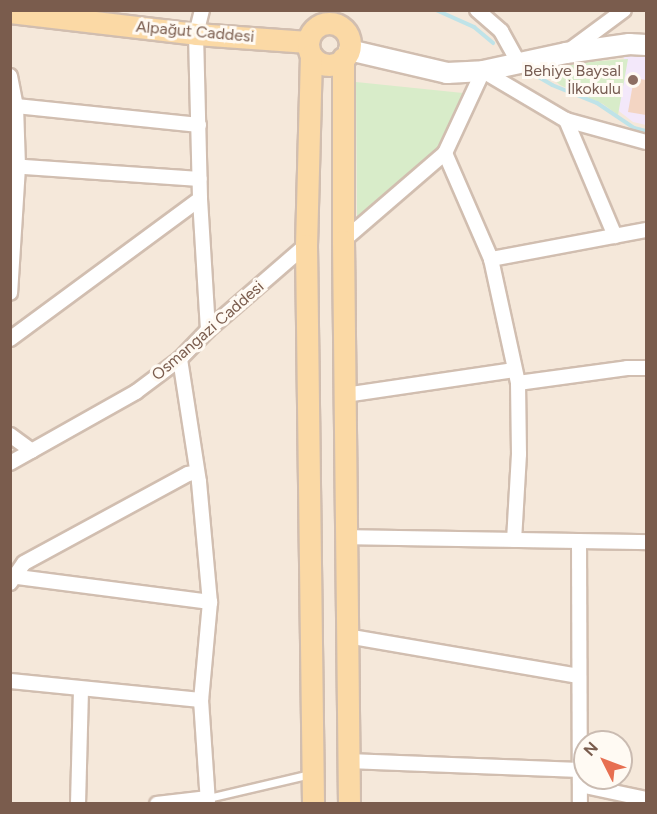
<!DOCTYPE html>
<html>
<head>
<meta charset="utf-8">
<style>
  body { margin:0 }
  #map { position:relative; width:657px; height:814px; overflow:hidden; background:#fdf6ec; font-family:Figtree,sans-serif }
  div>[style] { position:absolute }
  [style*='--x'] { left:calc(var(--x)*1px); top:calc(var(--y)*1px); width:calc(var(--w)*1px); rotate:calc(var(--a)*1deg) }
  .residential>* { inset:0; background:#f5e8da }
  .education>* { inset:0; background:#f3e8fa }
  .green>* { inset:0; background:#d8ecc9 }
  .stream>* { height:4px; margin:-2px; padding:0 2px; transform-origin:2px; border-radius:2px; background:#bfe3e8 }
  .building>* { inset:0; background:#f3d5c3 }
  .roads { filter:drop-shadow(2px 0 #d1beb0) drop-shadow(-2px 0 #d1beb0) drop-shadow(0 2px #d1beb0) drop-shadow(0 -2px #d1beb0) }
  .service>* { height:7px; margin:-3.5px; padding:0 3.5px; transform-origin:3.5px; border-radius:3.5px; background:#fff }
  .minor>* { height:14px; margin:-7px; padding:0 7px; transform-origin:7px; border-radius:7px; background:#fff }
  .secondary>* { height:20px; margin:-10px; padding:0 10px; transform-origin:10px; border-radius:10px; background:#fff }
  .primary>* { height:21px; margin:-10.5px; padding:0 10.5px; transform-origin:10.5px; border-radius:10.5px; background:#fbd9a5 }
  .primary>.ring { margin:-10.5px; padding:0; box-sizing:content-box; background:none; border:21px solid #fbd9a5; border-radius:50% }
  .dots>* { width:16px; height:16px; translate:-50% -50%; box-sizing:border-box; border:3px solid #fffaf3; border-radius:50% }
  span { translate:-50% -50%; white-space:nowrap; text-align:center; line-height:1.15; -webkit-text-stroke:6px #fffaf3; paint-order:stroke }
  .street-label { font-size:16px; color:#7a5c4d }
  .education-label { font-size:16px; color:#785e54 }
  .right { translate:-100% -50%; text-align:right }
  .frame { position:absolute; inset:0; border:12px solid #7a5c4d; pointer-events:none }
  .north { position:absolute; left:573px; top:730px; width:60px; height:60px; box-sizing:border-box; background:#fffaf3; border:2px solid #cabbb1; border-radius:50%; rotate:312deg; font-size:16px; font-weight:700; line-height:24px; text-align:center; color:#7a5c4d }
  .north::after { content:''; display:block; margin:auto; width:21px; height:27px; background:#e76f51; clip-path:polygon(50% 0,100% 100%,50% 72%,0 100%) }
</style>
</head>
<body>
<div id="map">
  <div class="residential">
    <i style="clip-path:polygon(evenodd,10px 11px,646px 11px,646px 803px,11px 803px,10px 11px,585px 742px,621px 742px,621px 778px,585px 778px,585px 742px)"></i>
  </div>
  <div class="education">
    <i style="clip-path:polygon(625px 52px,646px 52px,646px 125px,633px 122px,615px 108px)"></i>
  </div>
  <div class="green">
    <i style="clip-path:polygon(628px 59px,618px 115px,603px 104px,560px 85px,544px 71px,586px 62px)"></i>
    <i style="clip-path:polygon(356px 82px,463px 93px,438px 147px,392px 194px,357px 218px)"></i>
  </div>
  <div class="stream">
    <i style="--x:436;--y:10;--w:42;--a:24.1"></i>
    <i style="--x:474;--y:27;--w:25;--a:40"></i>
    <i style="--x:535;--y:75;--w:20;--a:30"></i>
    <i style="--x:552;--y:85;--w:48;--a:21.8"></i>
    <i style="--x:597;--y:103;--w:45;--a:34"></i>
    <i style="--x:634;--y:128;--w:12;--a:14"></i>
  </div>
  <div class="building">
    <i style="clip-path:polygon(634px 78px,646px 80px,646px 115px,628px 112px)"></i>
  </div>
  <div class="roads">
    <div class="service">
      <i style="--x:208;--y:798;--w:105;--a:-13.2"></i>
    </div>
    <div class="minor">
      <i style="--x:202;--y:10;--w:25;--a:104"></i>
      <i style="--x:196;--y:34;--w:165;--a:88.6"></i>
      <i style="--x:200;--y:199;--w:131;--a:86.5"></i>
      <i style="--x:477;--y:10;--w:32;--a:41"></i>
      <i style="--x:501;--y:31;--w:35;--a:61"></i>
      <i style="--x:570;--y:50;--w:67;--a:-36.5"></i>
      <i style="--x:10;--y:76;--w:31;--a:79"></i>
      <i style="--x:16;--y:106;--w:61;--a:88.1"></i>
      <i style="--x:18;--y:167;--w:126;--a:93.6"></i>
      <i style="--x:16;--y:106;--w:184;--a:5.9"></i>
      <i style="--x:566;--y:120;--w:126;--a:67.1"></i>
      <i style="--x:445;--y:153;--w:116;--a:66.5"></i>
      <i style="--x:491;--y:259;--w:127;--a:77.7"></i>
      <i style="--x:518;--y:383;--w:71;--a:89.2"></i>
      <i style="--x:519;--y:454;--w:86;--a:93.3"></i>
      <i style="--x:10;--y:166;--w:190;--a:3.9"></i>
      <i style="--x:343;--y:241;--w:135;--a:-40.8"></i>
      <i style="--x:445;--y:153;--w:90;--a:-65.1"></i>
      <i style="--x:483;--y:71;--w:96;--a:30.6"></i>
      <i style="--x:566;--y:120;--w:83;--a:15.4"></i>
      <i style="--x:491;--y:259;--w:158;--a:-10.6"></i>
      <i style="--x:10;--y:339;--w:236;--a:-36.4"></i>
      <i style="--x:180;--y:359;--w:124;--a:81.2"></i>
      <i style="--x:199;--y:482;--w:121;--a:84.8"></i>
      <i style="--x:210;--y:602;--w:98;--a:95.2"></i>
      <i style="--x:201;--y:700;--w:104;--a:86.1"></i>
      <i style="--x:518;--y:383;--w:110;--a:-7.8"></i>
      <i style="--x:627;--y:368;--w:19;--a:0"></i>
      <i style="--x:345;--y:395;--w:171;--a:-8.4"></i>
      <i style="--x:10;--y:435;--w:27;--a:36"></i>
      <i style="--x:10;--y:463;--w:145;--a:-29.4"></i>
      <i style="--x:136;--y:392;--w:55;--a:-36.9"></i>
      <i style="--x:180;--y:359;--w:40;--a:-46"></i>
      <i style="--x:208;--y:330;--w:130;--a:-40.9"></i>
      <i style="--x:346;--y:537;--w:300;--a:1"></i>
      <i style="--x:579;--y:541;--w:263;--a:89.8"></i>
      <i style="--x:10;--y:576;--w:202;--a:7.4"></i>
      <i style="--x:10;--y:583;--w:24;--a:-55"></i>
      <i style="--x:24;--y:563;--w:187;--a:-28.5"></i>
      <i style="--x:188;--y:474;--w:9;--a:-13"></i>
      <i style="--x:347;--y:636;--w:234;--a:9.8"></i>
      <i style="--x:10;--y:681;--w:192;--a:5.7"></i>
      <i style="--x:348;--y:761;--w:232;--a:2.2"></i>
      <i style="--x:580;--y:785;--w:67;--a:12"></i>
      <i style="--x:78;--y:804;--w:115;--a:-88.5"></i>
      <i style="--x:157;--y:804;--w:51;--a:-6.7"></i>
    </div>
    <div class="secondary">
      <i style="--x:349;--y:50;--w:101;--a:13.2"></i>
      <i style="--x:447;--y:73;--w:36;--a:-3"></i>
      <i style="--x:483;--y:71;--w:85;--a:-12.2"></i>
      <i style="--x:566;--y:53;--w:64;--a:-8.1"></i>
      <i style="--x:629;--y:44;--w:17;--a:3"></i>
    </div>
    <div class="primary">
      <i style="--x:10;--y:12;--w:187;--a:6.7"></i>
      <i style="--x:196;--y:34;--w:112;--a:4.1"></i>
      <i class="ring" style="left:308px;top:23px;width:21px;height:21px"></i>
      <i style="--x:311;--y:55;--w:190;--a:91.5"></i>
      <i style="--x:306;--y:245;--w:559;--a:89.28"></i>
      <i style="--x:343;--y:58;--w:183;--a:90"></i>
      <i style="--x:343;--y:241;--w:563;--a:89.39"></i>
    </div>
  </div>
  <div class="dots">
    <i style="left:633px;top:80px;background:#8d6e63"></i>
  </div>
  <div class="street-label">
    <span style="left:195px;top:32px;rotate:5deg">Alpağut Caddesi</span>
    <span style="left:208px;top:331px;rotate:-41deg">Osmangazi Caddesi</span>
  </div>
  <div class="education-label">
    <span class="right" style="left:621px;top:80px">Behiye Baysal<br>İlkokulu</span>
  </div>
  <div class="frame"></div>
  <div class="north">N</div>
</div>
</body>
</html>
